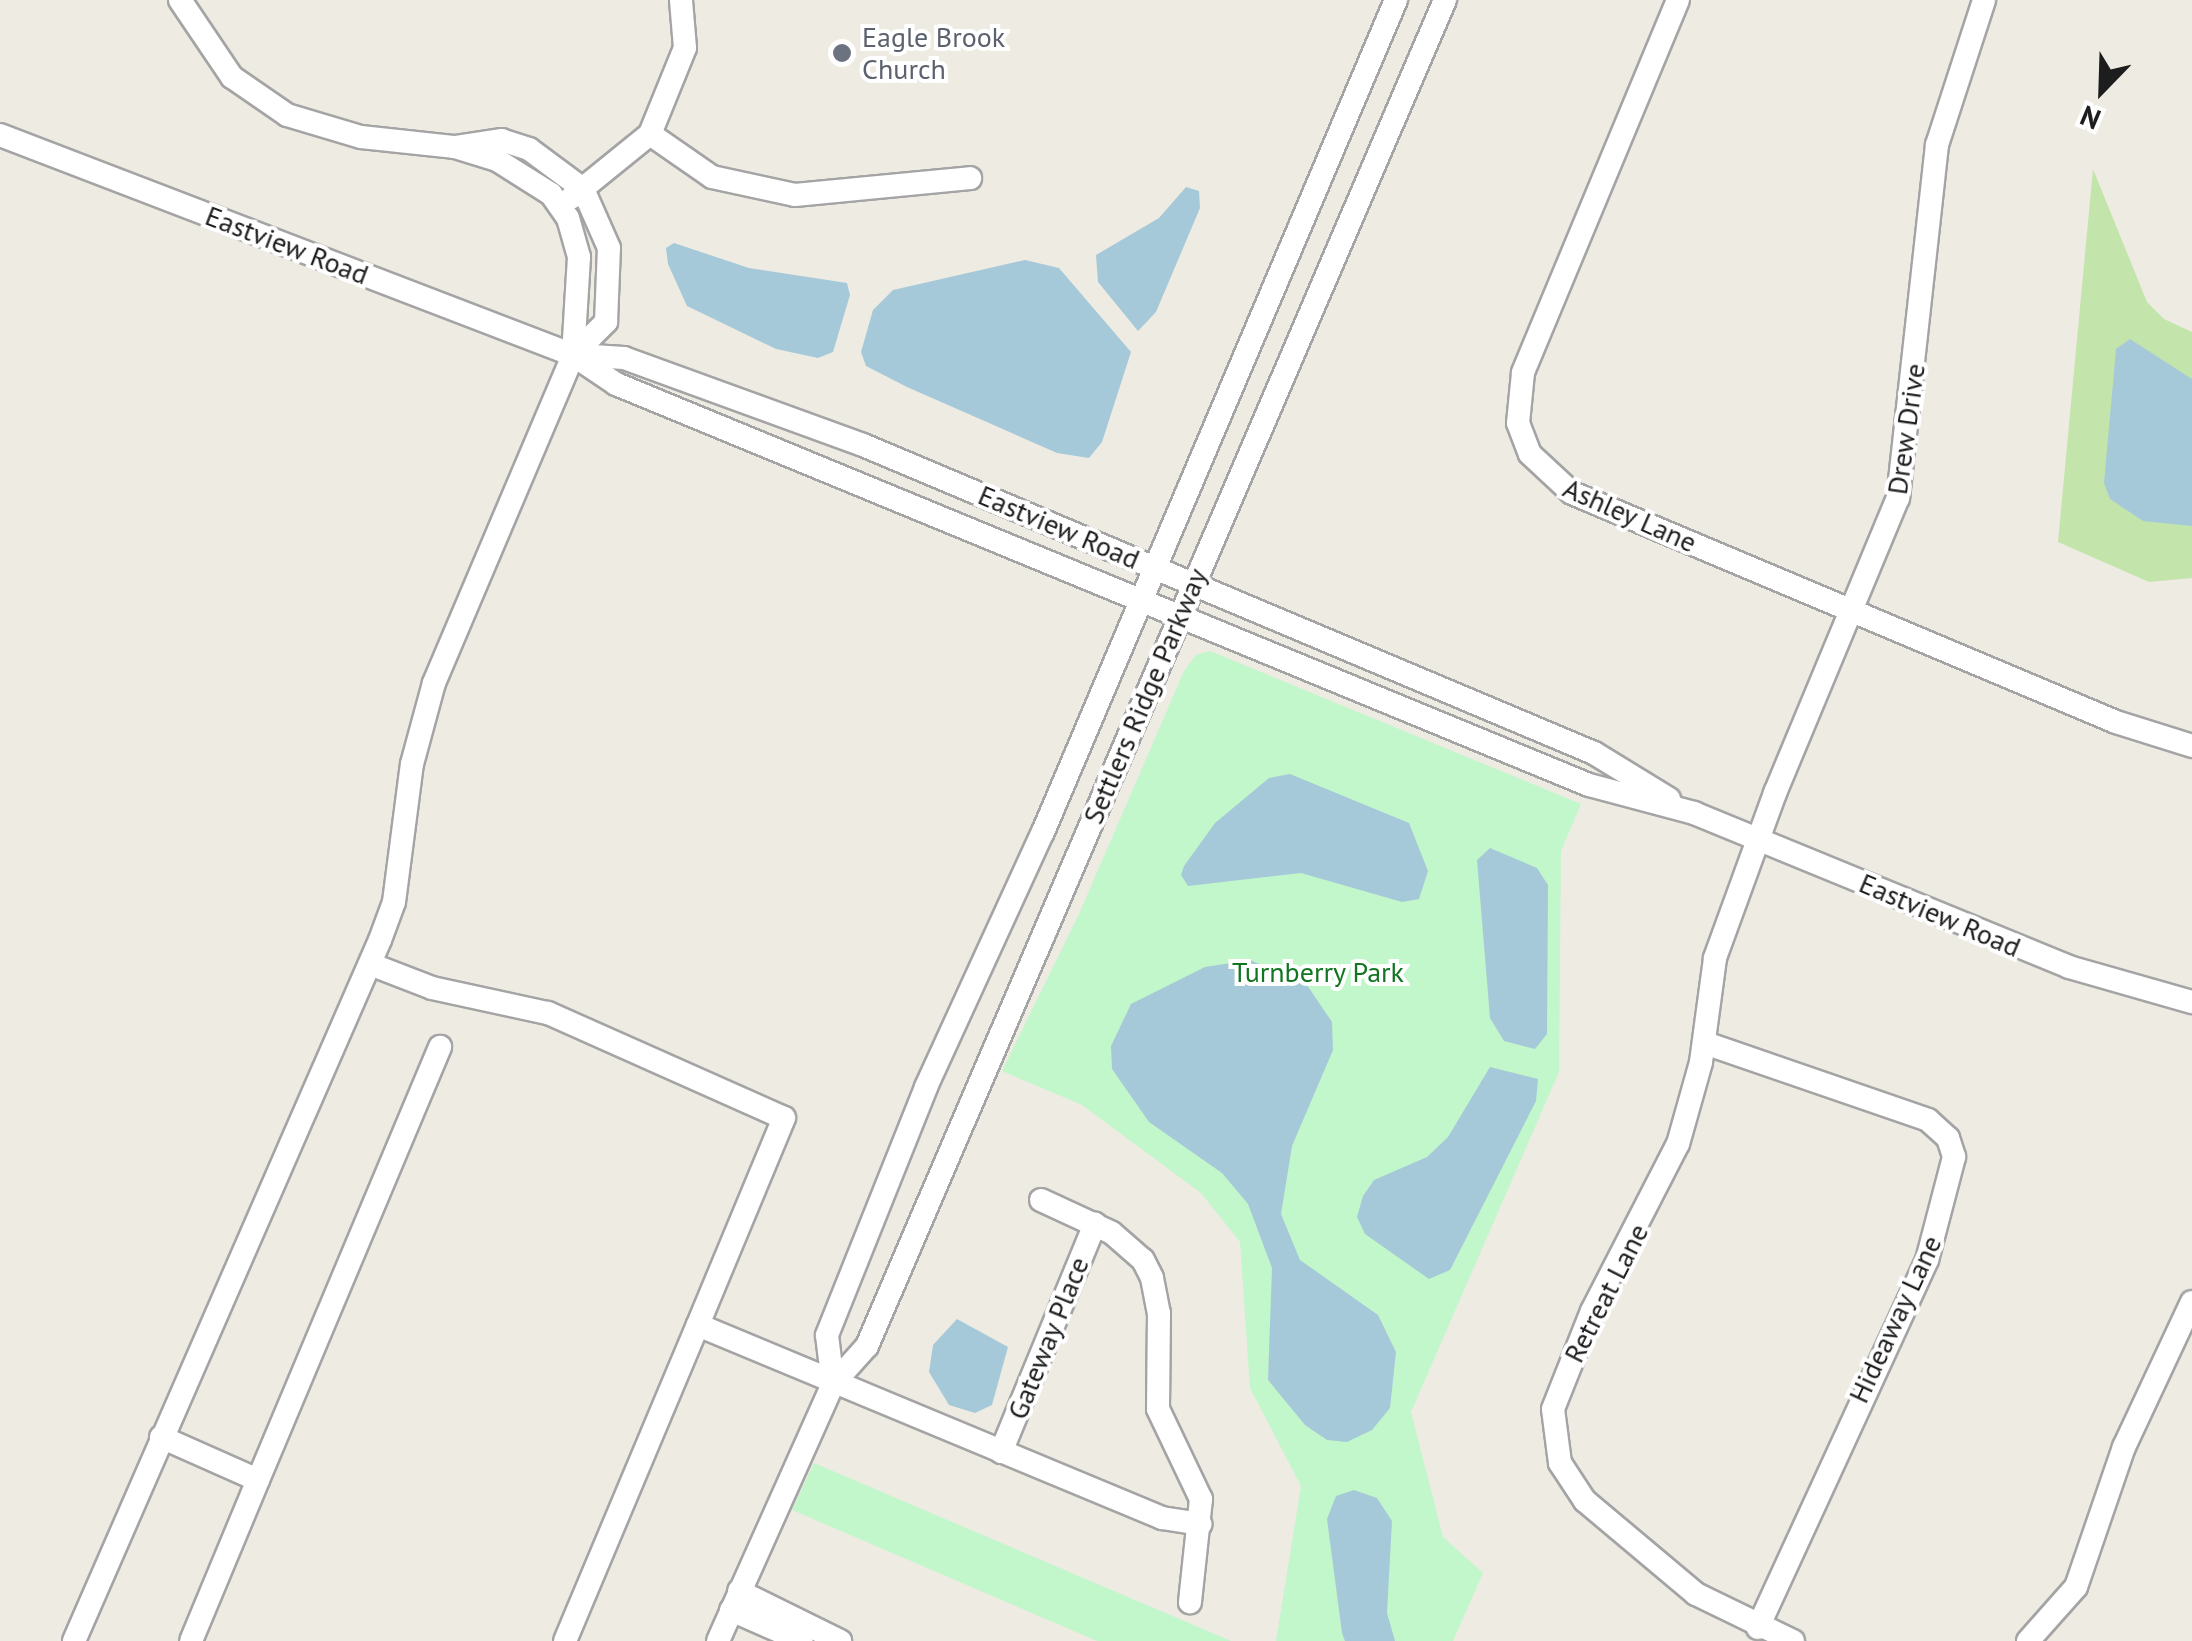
<!DOCTYPE html>
<html>
<head>
<meta charset="utf-8">
<style>
  body { margin:0 }
  #map { position:relative; width:2192px; height:1641px; overflow:hidden; background:#eeebe3; font-family:"PT Sans",sans-serif }
  div>[style] { position:absolute }
  [style*='--x'] { left:calc(var(--x)*1px); top:calc(var(--y)*1px); width:calc(var(--w)*1px); rotate:calc(var(--a)*1deg) }
  .grass>* { inset:0; background:#c3e5ac }
  .park>* { inset:0; background:#c2f6cb }
  .water>* { inset:0; background:#a6c9d9 }
  .roads { filter:drop-shadow(2px 0 #a4a4a4) drop-shadow(-2px 0 #a4a4a4) drop-shadow(0 2px #a4a4a4) drop-shadow(0 -2px #a4a4a4) }
  .minor>* { height:22px; margin:-11px; padding:0 11px; transform-origin:11px; border-radius:11px; background:#fff }
  .dots>* { width:28px; height:28px; translate:-50% -50%; box-sizing:border-box; border:5px solid #fff; border-radius:50% }
  span { translate:-50% -50%; white-space:nowrap; text-align:center; line-height:1.15; -webkit-text-stroke:8px #fff; paint-order:stroke }
  .worship-label { font-size:28px; color:#5b616d }
  .left { translate:0 -50%; text-align:left }
  .street-label { font-size:28px; color:#1d1d1d }
  .park-label { font-size:28px; color:#127522 }
  .north { position:absolute; left:2052px; top:40px; width:100px; height:100px; -webkit-text-stroke:8px #fff; paint-order:stroke; rotate:203deg; font-size:28px; font-weight:700; line-height:40px; text-align:center; color:#1d1d1d }
  .north::after { content:''; display:block; margin:auto; width:35px; height:45px; background:#1d1d1d; clip-path:polygon(50% 0,100% 100%,50% 72%,0 100%) }
</style>
</head>
<body>
<div id="map">
  <div class="grass">
    <i style="clip-path:polygon(2093px 169px,2147px 302px,2164px 319px,2192px 332px,2192px 578px,2149px 582px,2058px 542px)"></i>
  </div>
  <div class="park">
    <i style="clip-path:polygon(1210px 651px,1581px 804px,1561px 851px,1559px 1072px,1411px 1412px,1443px 1537px,1483px 1573px,1453px 1641px,1276px 1641px,1301px 1486px,1250px 1388px,1240px 1242px,1201px 1193px,1082px 1105px,1002px 1071px,1079px 914px,1184px 671px,1196px 655px)"></i>
    <i style="clip-path:polygon(814px 1463px,1231px 1641px,1097px 1641px,792px 1510px)"></i>
  </div>
  <div class="water">
    <i style="clip-path:polygon(1186px 187px,1199px 191px,1200px 208px,1156px 312px,1138px 331px,1098px 282px,1096px 255px,1159px 218px)"></i>
    <i style="clip-path:polygon(674px 243px,749px 268px,847px 283px,850px 295px,833px 352px,818px 358px,776px 349px,687px 306px,668px 264px,666px 248px)"></i>
    <i style="clip-path:polygon(1025px 260px,1059px 268px,1131px 352px,1102px 442px,1089px 458px,1057px 453px,907px 387px,866px 366px,861px 352px,873px 310px,893px 290px)"></i>
    <i style="clip-path:polygon(2130px 339px,2192px 379px,2192px 526px,2143px 521px,2110px 499px,2104px 483px,2116px 349px)"></i>
    <i style="clip-path:polygon(1290px 774px,1409px 823px,1428px 871px,1419px 899px,1402px 902px,1301px 873px,1188px 886px,1181px 875px,1184px 866px,1215px 823px,1269px 778px)"></i>
    <i style="clip-path:polygon(1490px 848px,1537px 868px,1548px 885px,1547px 1034px,1535px 1049px,1504px 1041px,1490px 1018px,1477px 860px)"></i>
    <i style="clip-path:polygon(1250px 960px,1307px 985px,1332px 1022px,1333px 1050px,1292px 1146px,1281px 1214px,1300px 1260px,1378px 1315px,1396px 1352px,1390px 1408px,1372px 1430px,1347px 1442px,1327px 1440px,1305px 1425px,1268px 1380px,1272px 1268px,1248px 1204px,1222px 1173px,1149px 1122px,1112px 1069px,1111px 1046px,1131px 1004px,1205px 967px)"></i>
    <i style="clip-path:polygon(1490px 1067px,1538px 1079px,1536px 1101px,1450px 1270px,1429px 1279px,1365px 1234px,1357px 1217px,1363px 1196px,1374px 1180px,1427px 1157px,1448px 1137px)"></i>
    <i style="clip-path:polygon(957px 1319px,1008px 1347px,992px 1405px,975px 1413px,949px 1405px,929px 1372px,933px 1345px)"></i>
    <i style="clip-path:polygon(1354px 1490px,1377px 1498px,1392px 1521px,1387px 1613px,1395px 1641px,1345px 1641px,1342px 1633px,1327px 1519px,1336px 1496px)"></i>
  </div>
  <div class="roads">
    <div class="minor">
      <i style="--x:180;--y:0;--w:93;--a:56"></i>
      <i style="--x:232;--y:77;--w:67;--a:34.6"></i>
      <i style="--x:287;--y:115;--w:77;--a:16.6"></i>
      <i style="--x:361;--y:137;--w:95;--a:6.1"></i>
      <i style="--x:455;--y:147;--w:44;--a:17.2"></i>
      <i style="--x:497;--y:160;--w:64;--a:32.2"></i>
      <i style="--x:551;--y:194;--w:29;--a:55"></i>
      <i style="--x:568;--y:218;--w:41;--a:74.2"></i>
      <i style="--x:579;--y:257;--w:98;--a:93.5"></i>
      <i style="--x:1678;--y:0;--w:404;--a:112.6"></i>
      <i style="--x:1523;--y:373;--w:50;--a:95.7"></i>
      <i style="--x:1518;--y:423;--w:33;--a:69"></i>
      <i style="--x:1530;--y:454;--w:57;--a:42.9"></i>
      <i style="--x:1572;--y:493;--w:590;--a:22.83"></i>
      <i style="--x:2116;--y:722;--w:80;--a:17.5"></i>
      <i style="--x:650;--y:134;--w:75;--a:34.7"></i>
      <i style="--x:712;--y:177;--w:85;--a:12.2"></i>
      <i style="--x:795;--y:195;--w:176;--a:-5.5"></i>
      <i style="--x:0;--y:135;--w:614;--a:21"></i>
      <i style="--x:573;--y:355;--w:52;--a:34"></i>
      <i style="--x:616;--y:384;--w:1052;--a:22.4"></i>
      <i style="--x:1589;--y:785;--w:109;--a:14.9"></i>
      <i style="--x:1694;--y:813;--w:405;--a:22.3"></i>
      <i style="--x:2069;--y:967;--w:128;--a:15.9"></i>
      <i style="--x:571;--y:198;--w:102;--a:-39"></i>
      <i style="--x:650;--y:134;--w:93;--a:-67.9"></i>
      <i style="--x:685;--y:48;--w:48;--a:-94.8"></i>
      <i style="--x:577;--y:355;--w:47;--a:3.7"></i>
      <i style="--x:624;--y:358;--w:254;--a:20"></i>
      <i style="--x:863;--y:445;--w:793;--a:22.85"></i>
      <i style="--x:1594;--y:753;--w:88;--a:31.5"></i>
      <i style="--x:370;--y:964;--w:66;--a:21.2"></i>
      <i style="--x:432;--y:988;--w:119;--a:12.2"></i>
      <i style="--x:548;--y:1013;--w:258;--a:24"></i>
      <i style="--x:784;--y:1118;--w:224;--a:112.6"></i>
      <i style="--x:698;--y:1325;--w:503;--a:22.58"></i>
      <i style="--x:1162;--y:1518;--w:39;--a:9"></i>
      <i style="--x:1705;--y:1043;--w:236;--a:19"></i>
      <i style="--x:1928;--y:1120;--w:27;--a:42"></i>
      <i style="--x:1948;--y:1138;--w:20;--a:72"></i>
      <i style="--x:1954;--y:1157;--w:106;--a:104.7"></i>
      <i style="--x:1927;--y:1260;--w:405;--a:114.7"></i>
      <i style="--x:1041;--y:1200;--w:78;--a:24.9"></i>
      <i style="--x:1112;--y:1233;--w:41;--a:41.1"></i>
      <i style="--x:1143;--y:1260;--w:20;--a:63"></i>
      <i style="--x:1152;--y:1278;--w:36;--a:79"></i>
      <i style="--x:1159;--y:1313;--w:96;--a:90.6"></i>
      <i style="--x:1158;--y:1409;--w:100;--a:64.5"></i>
      <i style="--x:1201;--y:1499;--w:104;--a:96.1"></i>
      <i style="--x:833;--y:1384;--w:49;--a:-97"></i>
      <i style="--x:827;--y:1335;--w:267;--a:-68.2"></i>
      <i style="--x:926;--y:1087;--w:281;--a:-65.4"></i>
      <i style="--x:1043;--y:832;--w:904;--a:-67.01"></i>
      <i style="--x:161;--y:1437;--w:106;--a:23.9"></i>
      <i style="--x:258;--y:1480;--w:174;--a:112.6"></i>
      <i style="--x:1001;--y:1452;--w:247;--a:-67.6"></i>
      <i style="--x:258;--y:1480;--w:470;--a:-67.2"></i>
      <i style="--x:739;--y:1591;--w:113;--a:26.3"></i>
      <i style="--x:731;--y:1610;--w:77;--a:23.6"></i>
      <i style="--x:74;--y:1641;--w:765;--a:-66.42"></i>
      <i style="--x:380;--y:940;--w:40;--a:-69.8"></i>
      <i style="--x:394;--y:902;--w:139;--a:-82.6"></i>
      <i style="--x:412;--y:764;--w:84;--a:-74.8"></i>
      <i style="--x:434;--y:683;--w:356;--a:-67"></i>
      <i style="--x:573;--y:355;--w:47;--a:-45"></i>
      <i style="--x:606;--y:322;--w:74;--a:-87.7"></i>
      <i style="--x:609;--y:248;--w:64;--a:-113.8"></i>
      <i style="--x:583;--y:189;--w:67;--a:-143.5"></i>
      <i style="--x:529;--y:149;--w:28;--a:-162"></i>
      <i style="--x:502;--y:140;--w:48;--a:171.5"></i>
      <i style="--x:565;--y:1641;--w:343;--a:-67.2"></i>
      <i style="--x:718;--y:1641;--w:282;--a:-65.9"></i>
      <i style="--x:833;--y:1384;--w:51;--a:-48.2"></i>
      <i style="--x:867;--y:1346;--w:1465;--a:-66.76"></i>
      <i style="--x:1793;--y:1641;--w:108;--a:-154.1"></i>
      <i style="--x:1696;--y:1594;--w:145;--a:-140"></i>
      <i style="--x:1585;--y:1501;--w:45;--a:-123.3"></i>
      <i style="--x:1560;--y:1463;--w:54;--a:-97.4"></i>
      <i style="--x:1553;--y:1409;--w:105;--a:-68.3"></i>
      <i style="--x:1592;--y:1311;--w:188;--a:-62.8"></i>
      <i style="--x:1678;--y:1144;--w:85;--a:-74.3"></i>
      <i style="--x:1701;--y:1062;--w:105;--a:-82.3"></i>
      <i style="--x:1715;--y:958;--w:176;--a:-70"></i>
      <i style="--x:1775;--y:793;--w:320;--a:-67.4"></i>
      <i style="--x:1898;--y:498;--w:355;--a:-83.7"></i>
      <i style="--x:1937;--y:145;--w:152;--a:-72"></i>
      <i style="--x:2028;--y:1641;--w:72;--a:-48.4"></i>
      <i style="--x:2076;--y:1587;--w:148;--a:-71.1"></i>
      <i style="--x:2124;--y:1447;--w:160;--a:-64.9"></i>
    </div>
  </div>
  <div class="dots">
    <i style="left:842px;top:53px;background:#6b7280"></i>
  </div>
  <div class="worship-label">
    <span class="left" style="left:862px;top:53px">Eagle Brook<br>Church</span>
  </div>
  <div class="street-label">
    <span style="left:287px;top:245px;rotate:21deg">Eastview Road</span>
    <span style="left:1906px;top:429px;rotate:-82deg">Drew Drive</span>
    <span style="left:1630px;top:515px;rotate:24deg">Ashley Lane</span>
    <span style="left:1059px;top:527px;rotate:23deg">Eastview Road</span>
    <span style="left:1145px;top:696px;rotate:-67deg">Settlers Ridge Parkway</span>
    <span style="left:1940px;top:915px;rotate:23deg">Eastview Road</span>
    <span style="left:1606px;top:1293px;rotate:-63deg">Retreat Lane</span>
    <span style="left:1895px;top:1319px;rotate:-65deg">Hideaway Lane</span>
    <span style="left:1048px;top:1338px;rotate:-68deg">Gateway Place</span>
  </div>
  <div class="park-label">
    <span style="left:1318px;top:972px">Turnberry Park</span>
  </div>
  <div class="north">N</div>
</div>
</body>
</html>
